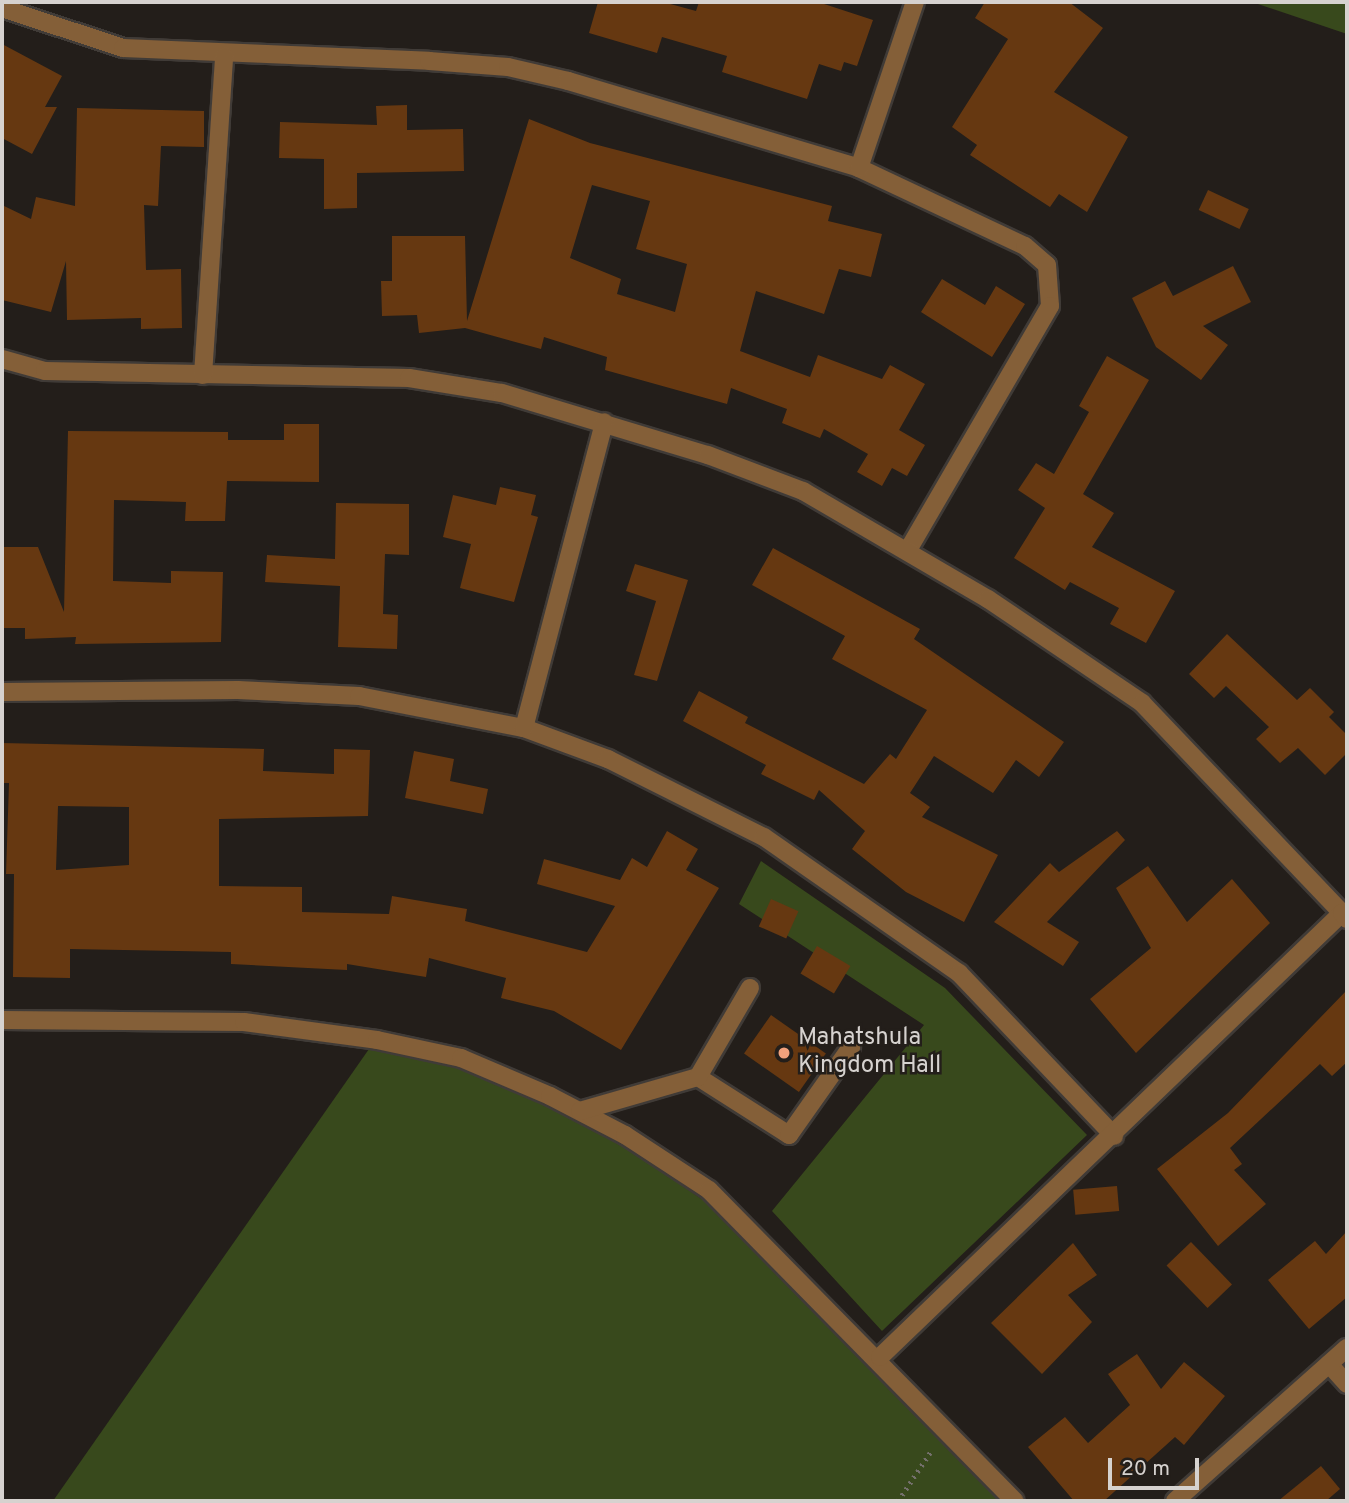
<!DOCTYPE html>
<html>
<head>
<meta charset="utf-8">
<style>
  body { margin:0 }
  #map { position:relative; width:1349px; height:1503px; overflow:hidden; background:#231e1a; font-family:Overpass,sans-serif }
  div>[style] { position:absolute }
  [style*='--x'] { left:calc(var(--x)*1px); top:calc(var(--y)*1px); width:calc(var(--w)*1px); rotate:calc(var(--a)*1deg) }
  .green>* { inset:0; background:#38491c }
  .building>* { inset:0; background:#663811; transform-origin:0 0 }
  .path>* { height:4.5px; margin-top:-2.25px; transform-origin:0; background:repeating-linear-gradient(90deg,#74706c 0 2px,transparent 0 7px) }
  .roads { filter:drop-shadow(2px 0 #403b37) drop-shadow(-2px 0 #403b37) drop-shadow(0 2px #403b37) drop-shadow(0 -2px #403b37) }
  .minor>* { height:18px; margin:-9px; padding:0 9px; transform-origin:9px; border-radius:9px; background:#845f38 }
  .dots>* { width:19px; height:19px; translate:-50% -50%; box-sizing:border-box; border:4px solid #231e1a; border-radius:50% }
  span { translate:-50% -50%; white-space:nowrap; text-align:center; line-height:1.15; -webkit-text-stroke:5px #231e1a; paint-order:stroke }
  .poi-label { font-size:24px; color:#d6d2cf }
  .left { translate:0 -50%; text-align:left }
  .frame { position:absolute; inset:0; border:4px solid #d6d2cf; pointer-events:none }
  .scale { position:absolute; left:1108px; top:1458px; width:91px; height:32px; box-sizing:border-box; border:4px solid #d6d2cf; border-top:0; padding-left:9px; font-size:21px; line-height:24px; white-space:nowrap; color:#d6d2cf; -webkit-text-stroke:5px #231e1a; paint-order:stroke }
</style>
</head>
<body>
<div id="map">
  <div class="green">
    <i style="clip-path:polygon(1252px 2px,1347px 2px,1347px 34px)"></i>
    <i style="clip-path:polygon(761px 861px,945px 988px,1087px 1135px,882px 1331px,772px 1211px,924px 1025px,739px 904px)"></i>
    <i style="clip-path:polygon(369px 1049px,456px 1067px,543px 1104px,624px 1145px,703px 1200px,1003px 1501px,53px 1501px)"></i>
  </div>
  <div class="building">
    <i style="clip-path:polygon(598px 2px,663px 2px,696px 11px,699px 2px,818px 2px,873px 20px,857px 66px,844px 62px,841px 71px,819px 64px,807px 99px,722px 72px,727px 56px,662px 37px,657px 53px,589px 33px)"></i>
    <i style="clip-path:polygon(985px 2px,1069px 2px,1103px 28px,1054px 92px,1128px 137px,1087px 212px,1059px 194px,1050px 207px,970px 155px,977px 145px,952px 127px,1008px 39px,975px 18px)"></i>
    <i style="clip-path:polygon(2px 44px,62px 76px,45px 107px,57px 107px,32px 154px,2px 138px)"></i>
    <i style="clip-path:polygon(407px 105px,407px 130px,463px 129px,464px 171px,357px 173px,357px 208px,324px 209px,324px 159px,279px 158px,280px 122px,377px 125px,376px 106px)"></i>
    <i style="clip-path:polygon(77px 108px,204px 111px,204px 147px,161px 146px,158px 206px,144px 205px,146px 270px,181px 269px,182px 328px,141px 329px,141px 318px,67px 320px,66px 261px,51px 312px,2px 300px,2px 205px,31px 219px,36px 197px,75px 206px)"></i>
    <i style="clip-path:polygon(evenodd,529px 119px,590px 143px,832px 206px,828px 221px,882px 234px,871px 277px,839px 269px,824px 314px,756px 291px,740px 351px,810px 377px,818px 355px,882px 379px,890px 365px,925px 384px,899px 430px,925px 445px,907px 476px,892px 468px,882px 486px,857px 472px,868px 454px,824px 429px,820px 438px,782px 423px,787px 409px,731px 388px,727px 404px,605px 370px,607px 357px,544px 337px,541px 349px,465px 328px,419px 333px,417px 315px,382px 316px,381px 281px,392px 281px,392px 236px,465px 236px,467px 321px,529px 119px,592px 185px,650px 201px,636px 249px,687px 264px,675px 312px,617px 294px,621px 279px,570px 258px,592px 185px)"></i>
    <i style="left:1208px;top:190px;width:45px;height:22px;rotate:25deg"></i>
    <i style="clip-path:polygon(1233px 266px,1251px 302px,1203px 326px,1228px 345px,1201px 380px,1156px 347px,1132px 298px,1165px 281px,1173px 296px)"></i>
    <i style="clip-path:polygon(942px 279px,985px 305px,996px 286px,1025px 304px,992px 357px,921px 312px)"></i>
    <i style="clip-path:polygon(1107px 356px,1149px 380px,1083px 494px,1114px 513px,1092px 547px,1175px 591px,1146px 643px,1110px 624px,1119px 608px,1070px 582px,1065px 590px,1014px 558px,1045px 508px,1018px 490px,1036px 463px,1054px 474px,1089px 412px,1079px 406px)"></i>
    <i style="clip-path:polygon(284px 424px,319px 424px,319px 482px,227px 481px,225px 521px,185px 521px,186px 502px,114px 500px,113px 581px,171px 583px,171px 571px,223px 572px,221px 642px,75px 644px,76px 637px,25px 639px,25px 628px,2px 628px,2px 547px,38px 547px,64px 612px,68px 431px,228px 432px,228px 440px,284px 440px)"></i>
    <i style="clip-path:polygon(500px 487px,536px 495px,531px 515px,538px 517px,514px 602px,460px 588px,471px 544px,443px 537px,453px 495px,496px 505px)"></i>
    <i style="clip-path:polygon(336px 503px,409px 504px,409px 555px,385px 554px,383px 614px,398px 615px,397px 649px,338px 647px,340px 586px,265px 582px,267px 555px,335px 559px)"></i>
    <i style="clip-path:polygon(773px 548px,920px 629px,914px 639px,1064px 742px,1039px 777px,1016px 760px,993px 793px,934px 756px,910px 793px,930px 807px,922px 817px,998px 855px,964px 922px,906px 892px,852px 849px,865px 831px,819px 790px,814px 800px,761px 774px,766px 765px,683px 721px,699px 691px,748px 717px,745px 723px,864px 784px,890px 754px,896px 759px,927px 710px,832px 659px,845px 636px,752px 585px)"></i>
    <i style="clip-path:polygon(635px 564px,688px 580px,657px 681px,634px 675px,656px 601px,626px 591px)"></i>
    <i style="clip-path:polygon(1227px 634px,1297px 700px,1310px 688px,1334px 712px,1329px 717px,1347px 735px,1347px 753px,1325px 775px,1298px 748px,1280px 763px,1256px 739px,1269px 727px,1226px 686px,1214px 698px,1189px 674px)"></i>
    <i style="clip-path:polygon(evenodd,2px 743px,264px 749px,263px 771px,334px 774px,334px 749px,370px 750px,368px 816px,219px 819px,219px 886px,302px 887px,302px 912px,389px 914px,392px 896px,467px 909px,465px 921px,587px 952px,615px 906px,537px 884px,544px 859px,620px 880px,632px 858px,647px 867px,667px 831px,698px 849px,686px 870px,719px 888px,621px 1050px,554px 1011px,501px 998px,506px 978px,429px 958px,426px 977px,347px 964px,347px 970px,231px 964px,231px 952px,70px 949px,70px 978px,13px 977px,14px 874px,6px 874px,9px 783px,2px 783px,2px 743px,58px 806px,129px 807px,129px 865px,56px 870px,58px 806px)"></i>
    <i style="clip-path:polygon(414px 751px,454px 759px,450px 781px,488px 789px,483px 814px,405px 798px)"></i>
    <i style="clip-path:polygon(1117px 831px,1125px 840px,1047px 922px,1079px 942px,1063px 966px,994px 922px,1050px 863px,1059px 872px)"></i>
    <i style="clip-path:polygon(1148px 866px,1187px 922px,1232px 879px,1270px 923px,1136px 1053px,1090px 999px,1151px 948px,1116px 888px)"></i>
    <i style="left:771px;top:899px;width:30px;height:30px;rotate:24deg"></i>
    <i style="left:817px;top:946px;width:39px;height:32px;rotate:31deg"></i>
    <i style="clip-path:polygon(1347px 990px,1347px 1062px,1332px 1076px,1320px 1064px,1230px 1148px,1242px 1164px,1234px 1170px,1266px 1204px,1218px 1246px,1157px 1169px,1228px 1113px)"></i>
    <i style="left:771px;top:1015px;width:67px;height:47px;rotate:35deg"></i>
    <i style="left:1117px;top:1186px;width:25px;height:44px;rotate:85deg"></i>
    <i style="clip-path:polygon(1347px 1231px,1347px 1297px,1309px 1329px,1268px 1280px,1315px 1241px,1326px 1254px)"></i>
    <i style="left:1191px;top:1242px;width:59px;height:34px;rotate:46deg"></i>
    <i style="clip-path:polygon(1073px 1243px,1097px 1275px,1068px 1295px,1092px 1322px,1042px 1374px,991px 1323px)"></i>
    <i style="clip-path:polygon(1137px 1354px,1161px 1389px,1184px 1362px,1225px 1396px,1184px 1445px,1175px 1437px,1104px 1501px,1074px 1501px,1028px 1447px,1065px 1417px,1088px 1443px,1130px 1405px,1108px 1374px)"></i>
    <i style="clip-path:polygon(1321px 1466px,1340px 1489px,1326px 1501px,1278px 1501px)"></i>
  </div>
  <div class="path">
    <i style="--x:898;--y:1501;--w:60;--a:-56.6"></i>
  </div>
  <div class="roads">
    <div class="minor">
      <i style="--x:2;--y:8;--w:127;--a:18.3"></i>
      <i style="--x:123;--y:48;--w:306;--a:2.4"></i>
      <i style="--x:429;--y:61;--w:79;--a:4.3"></i>
      <i style="--x:508;--y:67;--w:62;--a:13.1"></i>
      <i style="--x:568;--y:81;--w:304;--a:16.6"></i>
      <i style="--x:859;--y:168;--w:183;--a:25.2"></i>
      <i style="--x:1025;--y:246;--w:29;--a:41"></i>
      <i style="--x:1047;--y:265;--w:41;--a:85.8"></i>
      <i style="--x:1050;--y:306;--w:282;--a:120.2"></i>
      <i style="--x:859;--y:168;--w:175;--a:-71.4"></i>
      <i style="--x:2;--y:359;--w:45;--a:15.6"></i>
      <i style="--x:45;--y:371;--w:364;--a:1.1"></i>
      <i style="--x:409;--y:378;--w:94;--a:9.2"></i>
      <i style="--x:502;--y:393;--w:215;--a:16.8"></i>
      <i style="--x:708;--y:455;--w:102;--a:20.8"></i>
      <i style="--x:803;--y:491;--w:214;--a:30.3"></i>
      <i style="--x:988;--y:599;--w:186;--a:34"></i>
      <i style="--x:1142;--y:703;--w:290;--a:46.4"></i>
      <i style="--x:203;--y:375;--w:319;--a:-86.2"></i>
      <i style="--x:2;--y:692;--w:236;--a:-0.5"></i>
      <i style="--x:238;--y:690;--w:121;--a:2.8"></i>
      <i style="--x:359;--y:696;--w:168;--a:11"></i>
      <i style="--x:524;--y:728;--w:90;--a:20.3"></i>
      <i style="--x:608;--y:759;--w:174;--a:26.6"></i>
      <i style="--x:764;--y:837;--w:238;--a:34.9"></i>
      <i style="--x:959;--y:973;--w:225;--a:46.4"></i>
      <i style="--x:524;--y:728;--w:316;--a:-75.3"></i>
      <i style="--x:2;--y:1020;--w:242;--a:0.5"></i>
      <i style="--x:244;--y:1022;--w:134;--a:7.7"></i>
      <i style="--x:377;--y:1040;--w:86;--a:12.1"></i>
      <i style="--x:461;--y:1058;--w:97;--a:23.1"></i>
      <i style="--x:550;--y:1096;--w:85;--a:27.5"></i>
      <i style="--x:625;--y:1135;--w:100;--a:33.2"></i>
      <i style="--x:709;--y:1190;--w:436;--a:45.5"></i>
      <i style="--x:698;--y:1077;--w:108;--a:32.5"></i>
      <i style="--x:789;--y:1135;--w:108;--a:-54.8"></i>
      <i style="--x:580;--y:1111;--w:123;--a:-16.1"></i>
      <i style="--x:698;--y:1077;--w:103;--a:-59.7"></i>
      <i style="--x:880;--y:1357;--w:641;--a:-43.86"></i>
      <i style="--x:1342;--y:913;--w:8;--a:50"></i>
      <i style="--x:1329;--y:1364;--w:27;--a:48"></i>
      <i style="--x:1175;--y:1501;--w:230;--a:-41.7"></i>
    </div>
  </div>
  <div class="dots">
    <i style="left:784px;top:1053px;background:#f1a17c"></i>
  </div>
  <div class="poi-label">
    <span class="left" style="left:798px;top:1053px">Mahatshula<br>Kingdom Hall</span>
  </div>
  <div class="frame"></div>
  <div class="scale">20 m</div>
</div>
</body>
</html>
